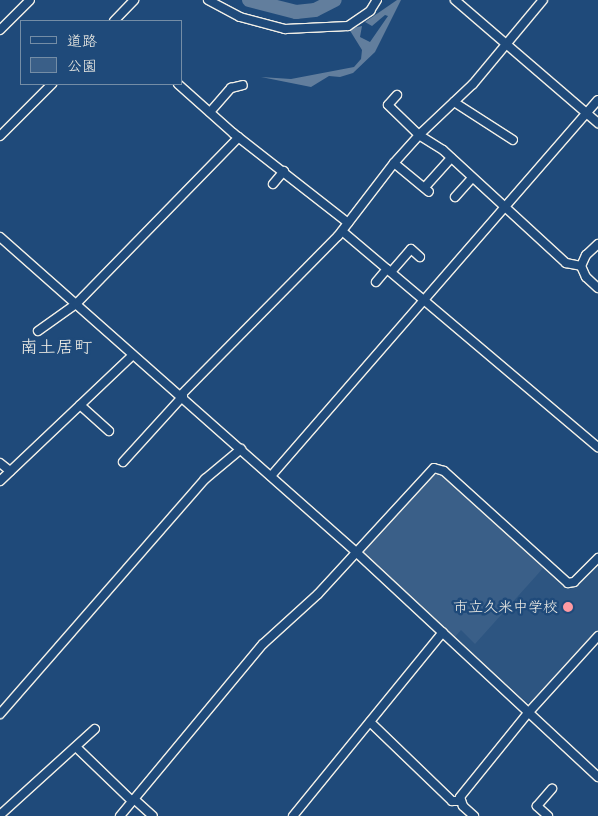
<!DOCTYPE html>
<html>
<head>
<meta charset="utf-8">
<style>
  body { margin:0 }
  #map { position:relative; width:598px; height:816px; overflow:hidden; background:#1f4a7a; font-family:Mali,"Klee One",sans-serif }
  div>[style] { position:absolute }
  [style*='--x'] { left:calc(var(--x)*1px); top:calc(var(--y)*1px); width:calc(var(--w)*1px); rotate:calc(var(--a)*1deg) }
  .built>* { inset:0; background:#2d5581 }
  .green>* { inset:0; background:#3a5f88 }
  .water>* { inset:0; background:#627e9d }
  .river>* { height:14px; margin:-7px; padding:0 7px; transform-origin:7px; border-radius:7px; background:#627e9d }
  .roads { filter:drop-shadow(1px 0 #f4f1e8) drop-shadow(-1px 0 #f4f1e8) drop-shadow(0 1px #f4f1e8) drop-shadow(0 -1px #f4f1e8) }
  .minor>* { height:8px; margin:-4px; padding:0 4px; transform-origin:4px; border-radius:4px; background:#1f4a7a }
  .dots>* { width:14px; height:14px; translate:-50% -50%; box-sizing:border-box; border:2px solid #1f4a7a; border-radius:50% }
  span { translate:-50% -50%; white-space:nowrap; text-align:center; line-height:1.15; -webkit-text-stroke:5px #1f4a7a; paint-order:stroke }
  .poi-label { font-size:15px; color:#f4f1e8 }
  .right { translate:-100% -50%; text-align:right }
  .quarter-label { font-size:18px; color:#f4f1e8 }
  .legend { position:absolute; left:20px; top:20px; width:162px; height:65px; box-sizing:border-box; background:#1f4a7a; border:1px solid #748da6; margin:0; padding:6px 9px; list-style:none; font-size:15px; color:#f4f1e8 }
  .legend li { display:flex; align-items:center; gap:10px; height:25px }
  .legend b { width:25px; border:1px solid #748da6 }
</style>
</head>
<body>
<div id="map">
  <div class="built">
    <i style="clip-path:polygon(430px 474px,498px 524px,569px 587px,598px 561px,598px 631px,532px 702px,527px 703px,389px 578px,364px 549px)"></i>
  </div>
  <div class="green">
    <i style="clip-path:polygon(433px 471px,443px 474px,545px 566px,475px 644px,461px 630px,455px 637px,364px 556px,364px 549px)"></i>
  </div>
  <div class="water">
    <i style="clip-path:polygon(397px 0,401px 0,375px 52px,353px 73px,340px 77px,329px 76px,311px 87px,261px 77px,291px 79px,354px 67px,361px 59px,362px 50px,349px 29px,362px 26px,360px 37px,370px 42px,388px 16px,385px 15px,372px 26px,365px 22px)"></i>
  </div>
  <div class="river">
    <i style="--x:249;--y:0;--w:49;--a:14.3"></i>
    <i style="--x:296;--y:12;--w:19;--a:-6"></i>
    <i style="--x:315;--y:10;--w:22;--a:-27"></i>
  </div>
  <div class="roads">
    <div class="minor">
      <i style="--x:208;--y:0;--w:36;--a:28"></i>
      <i style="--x:240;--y:17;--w:47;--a:14.9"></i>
      <i style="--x:285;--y:29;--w:63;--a:-2.7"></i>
      <i style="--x:348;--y:26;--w:27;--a:-34"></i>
      <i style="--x:370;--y:11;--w:13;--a:-58"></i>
      <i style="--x:455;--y:0;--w:189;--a:40.7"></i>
      <i style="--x:114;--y:21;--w:29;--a:-46"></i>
      <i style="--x:0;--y:30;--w:42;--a:-45"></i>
      <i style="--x:178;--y:84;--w:74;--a:41.7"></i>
      <i style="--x:233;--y:133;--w:146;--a:38"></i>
      <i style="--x:397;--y:95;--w:13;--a:132"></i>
      <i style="--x:388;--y:105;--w:43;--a:44.1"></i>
      <i style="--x:419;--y:135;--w:28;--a:32"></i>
      <i style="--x:443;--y:150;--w:167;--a:42.6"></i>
      <i style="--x:566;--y:263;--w:15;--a:11"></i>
      <i style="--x:454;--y:102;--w:70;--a:32.8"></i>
      <i style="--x:210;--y:112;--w:32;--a:-49"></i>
      <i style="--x:231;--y:88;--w:12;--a:-14"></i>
      <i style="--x:0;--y:136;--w:74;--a:-45"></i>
      <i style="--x:394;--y:163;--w:45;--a:39.6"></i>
      <i style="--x:273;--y:184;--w:17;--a:-50"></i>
      <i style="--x:425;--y:187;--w:39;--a:-48"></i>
      <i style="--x:455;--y:197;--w:25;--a:-48"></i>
      <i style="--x:342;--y:231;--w:335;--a:40.2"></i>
      <i style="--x:0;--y:237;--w:477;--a:41.5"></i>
      <i style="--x:357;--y:553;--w:329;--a:42.9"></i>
      <i style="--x:598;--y:244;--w:16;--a:137"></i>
      <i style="--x:586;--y:255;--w:12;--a:114"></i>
      <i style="--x:581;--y:266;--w:12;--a:66"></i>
      <i style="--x:586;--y:277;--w:16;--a:43"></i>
      <i style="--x:391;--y:272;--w:30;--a:-49"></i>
      <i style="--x:411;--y:249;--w:12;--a:42"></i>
      <i style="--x:376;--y:282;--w:17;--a:-50"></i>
      <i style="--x:38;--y:331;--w:47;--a:-35.4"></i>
      <i style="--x:76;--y:304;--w:233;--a:-45.7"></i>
      <i style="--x:181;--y:395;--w:223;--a:-45.4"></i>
      <i style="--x:338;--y:236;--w:92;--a:-52.5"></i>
      <i style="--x:394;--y:163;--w:38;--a:-48"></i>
      <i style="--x:419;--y:135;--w:74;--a:-43.4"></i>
      <i style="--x:473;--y:84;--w:109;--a:-50.2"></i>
      <i style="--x:80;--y:405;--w:39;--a:42"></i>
      <i style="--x:123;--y:462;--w:89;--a:-47.7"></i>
      <i style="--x:0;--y:463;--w:13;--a:39"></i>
      <i style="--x:271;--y:476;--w:498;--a:-49"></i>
      <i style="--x:0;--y:481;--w:183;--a:-43.5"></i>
      <i style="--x:0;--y:714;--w:312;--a:-48.9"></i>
      <i style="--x:205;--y:479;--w:47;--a:-39.8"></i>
      <i style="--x:370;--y:722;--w:114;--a:43.9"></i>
      <i style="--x:452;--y:801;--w:8;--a:0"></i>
      <i style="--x:76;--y:747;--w:78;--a:44"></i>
      <i style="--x:134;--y:799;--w:25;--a:42"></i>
      <i style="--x:0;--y:815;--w:128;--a:-42.2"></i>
      <i style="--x:120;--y:816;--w:224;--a:-50.3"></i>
      <i style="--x:263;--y:644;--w:74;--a:-42.3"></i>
      <i style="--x:318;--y:594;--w:171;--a:-47.4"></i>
      <i style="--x:434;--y:468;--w:10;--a:17"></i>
      <i style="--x:444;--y:471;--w:167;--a:42.1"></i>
      <i style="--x:568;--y:583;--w:6;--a:-9"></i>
      <i style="--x:574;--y:582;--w:34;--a:-45"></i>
      <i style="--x:293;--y:816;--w:237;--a:-50.8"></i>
      <i style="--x:474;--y:816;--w:15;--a:-138"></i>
      <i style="--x:463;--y:806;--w:9;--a:-108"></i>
      <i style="--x:460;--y:797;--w:108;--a:-51"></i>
      <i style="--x:528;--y:713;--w:104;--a:-47.7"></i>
      <i style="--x:548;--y:816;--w:15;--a:-138"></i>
      <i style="--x:537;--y:806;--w:23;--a:-49"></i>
    </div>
  </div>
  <div class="dots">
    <i style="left:568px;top:607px;background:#ff9aa2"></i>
  </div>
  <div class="poi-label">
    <span class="right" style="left:558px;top:607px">市立久米中学校</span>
  </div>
  <div class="quarter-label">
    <span style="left:56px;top:346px">南土居町</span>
  </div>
  <ul class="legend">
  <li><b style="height:6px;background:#1f4a7a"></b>道路</li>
  <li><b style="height:14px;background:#3a5f88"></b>公園</li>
  </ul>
</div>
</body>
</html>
